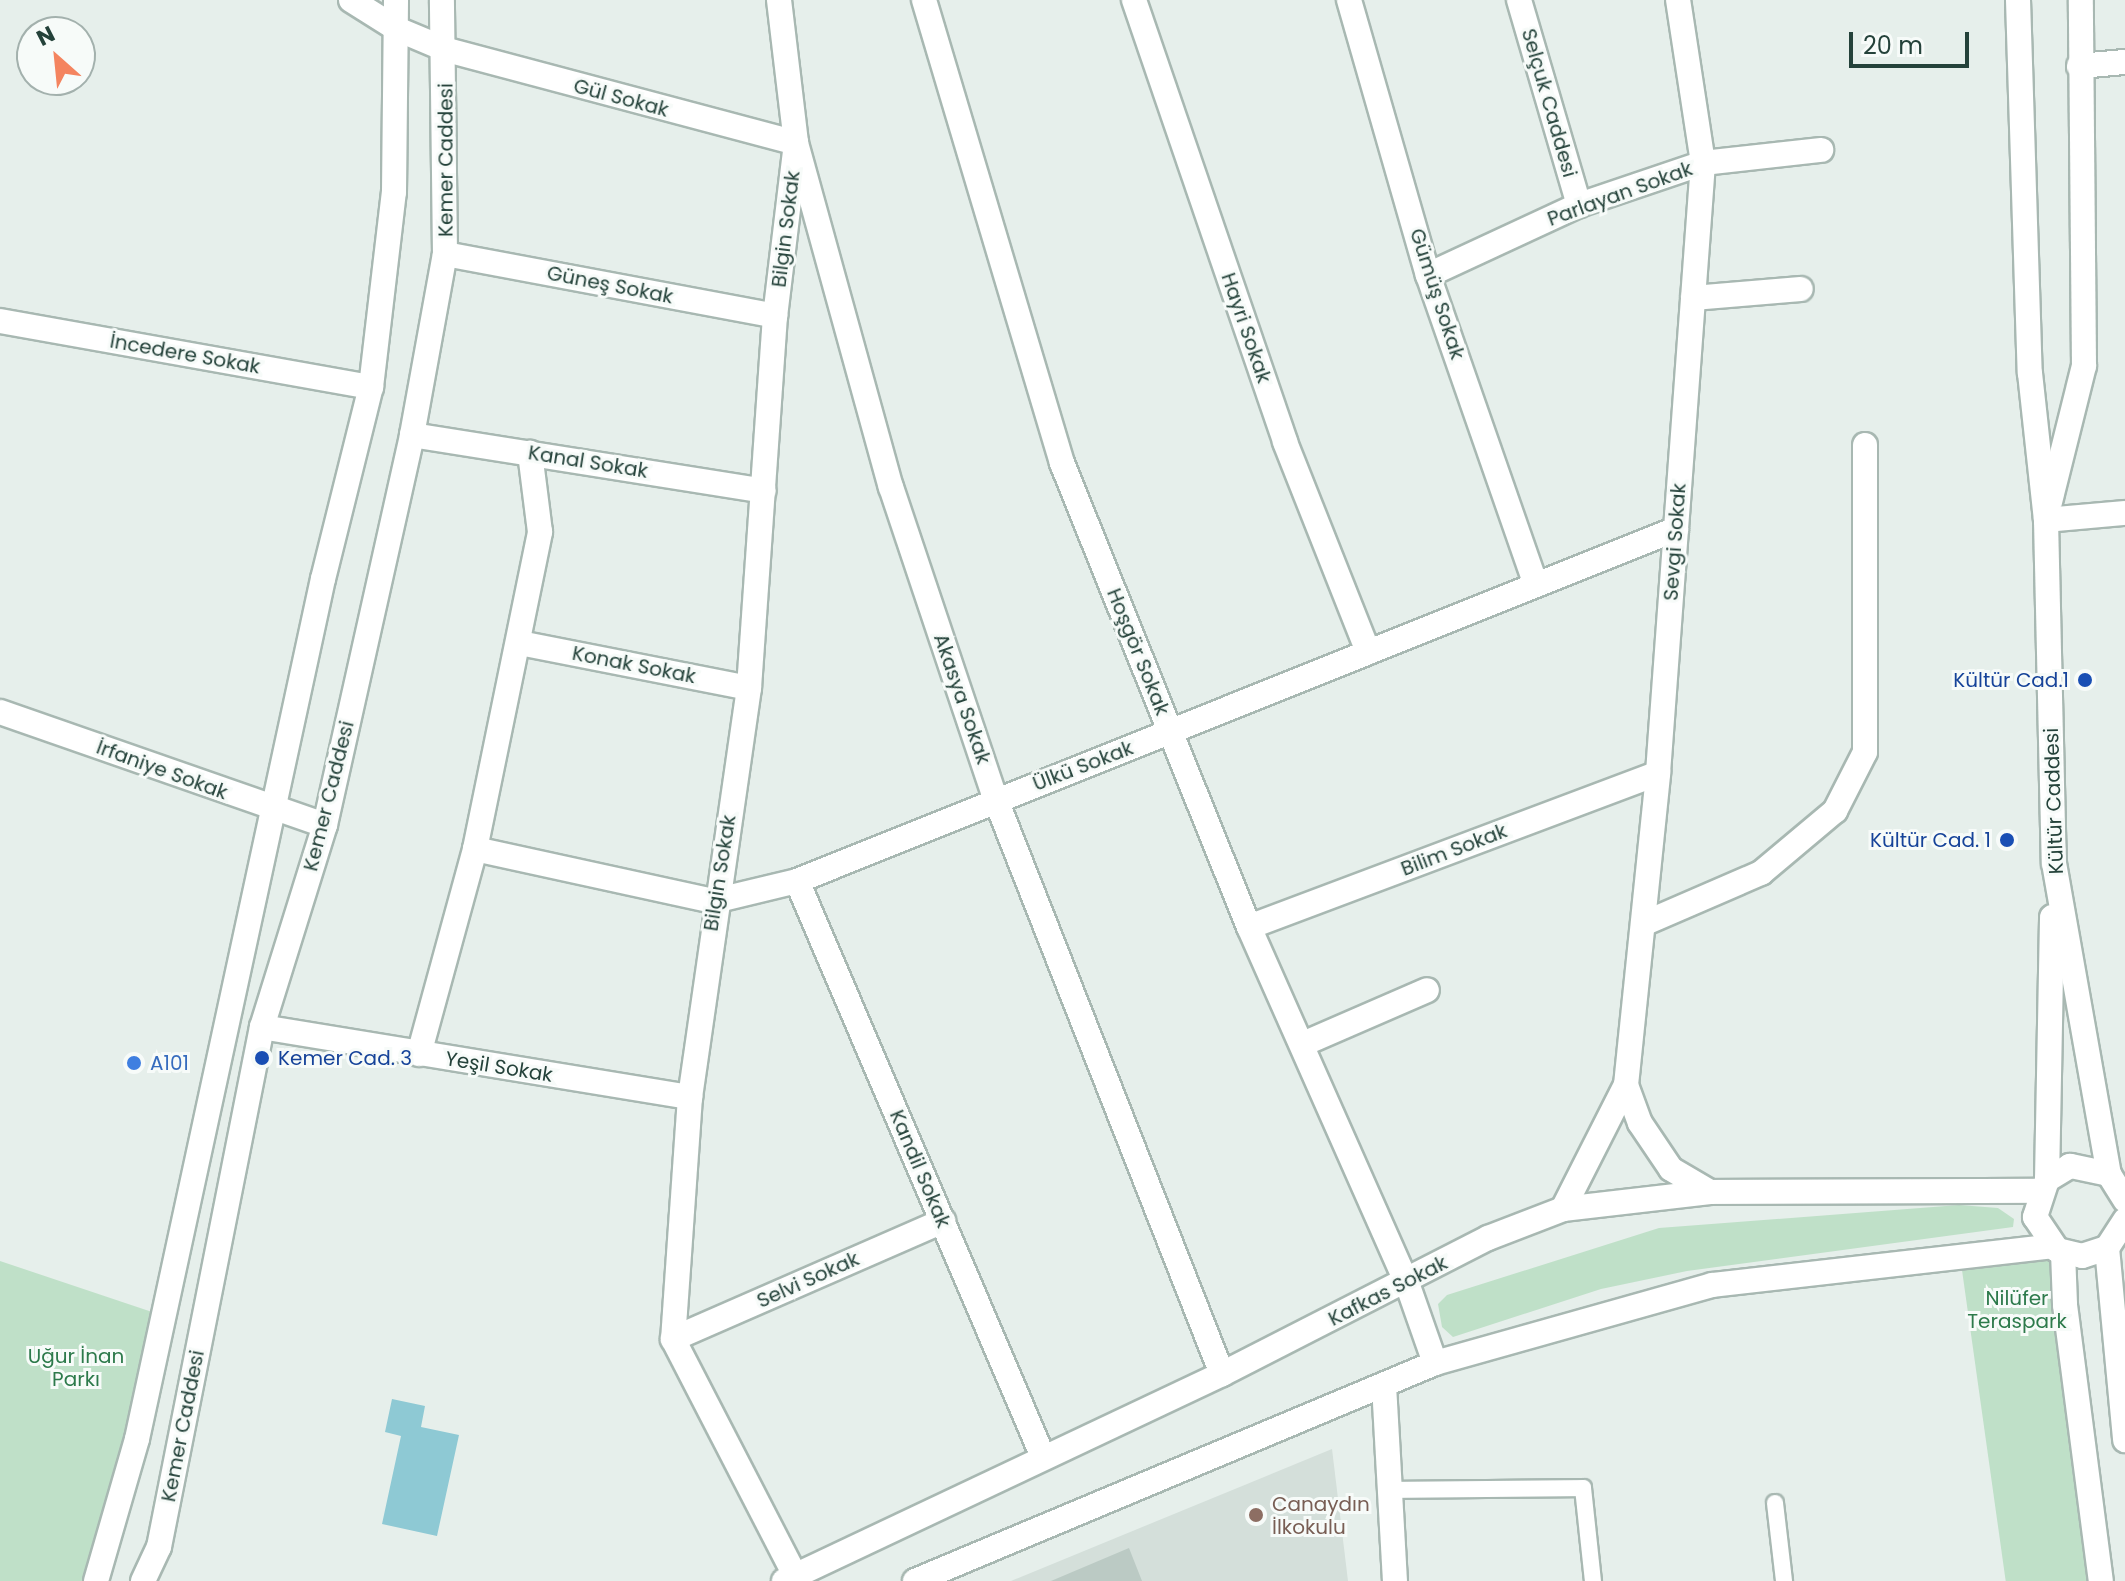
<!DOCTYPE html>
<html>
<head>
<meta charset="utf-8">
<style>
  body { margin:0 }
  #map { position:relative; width:2125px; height:1581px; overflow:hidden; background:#e6efeb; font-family:Poppins,sans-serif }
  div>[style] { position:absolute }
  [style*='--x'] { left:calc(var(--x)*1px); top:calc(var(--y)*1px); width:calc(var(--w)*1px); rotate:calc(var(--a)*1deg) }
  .built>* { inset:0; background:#d4dfda }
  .green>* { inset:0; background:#bfe0c8; transform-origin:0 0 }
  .water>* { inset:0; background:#8ec9d4 }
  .building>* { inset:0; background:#bbcac4 }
  .roads { filter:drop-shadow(2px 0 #a8b8b2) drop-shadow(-2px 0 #a8b8b2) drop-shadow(0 2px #a8b8b2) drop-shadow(0 -2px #a8b8b2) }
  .lane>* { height:16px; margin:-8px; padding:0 8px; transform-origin:8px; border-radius:8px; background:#fff }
  .street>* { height:24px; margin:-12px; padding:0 12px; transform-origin:12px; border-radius:12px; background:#fff }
  .secondary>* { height:24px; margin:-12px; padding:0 12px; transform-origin:12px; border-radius:12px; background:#fff }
  .dots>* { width:22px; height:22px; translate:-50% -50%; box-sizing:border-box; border:4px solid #f7fbf9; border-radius:50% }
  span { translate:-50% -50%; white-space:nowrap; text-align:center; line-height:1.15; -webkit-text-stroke:6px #f7fbf9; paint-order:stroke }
  .street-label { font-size:20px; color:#24423a }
  .transit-label { font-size:20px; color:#164399 }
  .right { translate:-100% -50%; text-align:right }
  .left { translate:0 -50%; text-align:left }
  .shop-label { font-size:20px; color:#366cbe }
  .park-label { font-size:20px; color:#2d7a4b }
  .education-label { font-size:20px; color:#785e54 }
  .north { position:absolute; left:16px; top:16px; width:80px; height:80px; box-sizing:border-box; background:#f7fbf9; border:2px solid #a3b1ad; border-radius:50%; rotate:333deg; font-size:22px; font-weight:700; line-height:32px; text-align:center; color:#24423a }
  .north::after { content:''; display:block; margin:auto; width:28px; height:36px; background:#f4845f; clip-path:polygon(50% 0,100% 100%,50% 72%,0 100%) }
  .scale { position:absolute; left:1849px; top:32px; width:120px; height:36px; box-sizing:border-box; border:4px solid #24423a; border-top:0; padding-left:10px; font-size:24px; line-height:28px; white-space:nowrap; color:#24423a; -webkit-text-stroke:6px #f7fbf9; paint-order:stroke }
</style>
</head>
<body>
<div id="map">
  <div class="built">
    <i style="clip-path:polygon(1332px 1449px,1348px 1581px,1011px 1581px)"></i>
  </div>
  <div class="green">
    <i style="clip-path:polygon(1959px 1205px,1998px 1208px,2014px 1219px,2013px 1227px,1687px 1271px,1601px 1289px,1453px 1337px,1442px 1327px,1438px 1304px,1447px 1295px,1659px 1228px)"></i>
    <i style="left:2057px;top:1249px;width:335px;height:97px;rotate:82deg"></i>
    <i style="clip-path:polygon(0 1261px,164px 1316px,96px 1581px,0 1581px)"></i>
  </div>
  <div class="water">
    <i style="clip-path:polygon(392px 1399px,425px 1406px,421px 1427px,459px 1435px,437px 1536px,382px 1524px,401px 1436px,385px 1432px)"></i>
  </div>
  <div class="building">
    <i style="clip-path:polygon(1129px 1548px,1142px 1581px,1051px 1581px)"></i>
  </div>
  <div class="roads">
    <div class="lane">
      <i style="--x:1391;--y:1490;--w:192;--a:-0.6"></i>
      <i style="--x:1583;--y:1488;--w:94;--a:83.9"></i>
      <i style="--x:1775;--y:1503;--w:79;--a:83.4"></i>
    </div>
    <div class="street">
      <i style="--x:351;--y:0;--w:54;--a:32.2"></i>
      <i style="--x:397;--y:29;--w:54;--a:22.8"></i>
      <i style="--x:447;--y:50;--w:361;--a:14.9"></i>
      <i style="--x:796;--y:143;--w:174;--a:96.9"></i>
      <i style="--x:775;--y:316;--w:373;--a:94"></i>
      <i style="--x:749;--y:688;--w:413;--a:98.2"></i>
      <i style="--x:690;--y:1097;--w:243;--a:94"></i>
      <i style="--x:673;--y:1339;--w:266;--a:62.7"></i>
      <i style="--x:779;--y:0;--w:144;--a:83.2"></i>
      <i style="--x:796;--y:143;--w:357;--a:74.6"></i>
      <i style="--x:891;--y:487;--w:330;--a:71.5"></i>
      <i style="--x:996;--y:800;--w:617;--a:68.51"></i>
      <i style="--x:924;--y:0;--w:483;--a:73.4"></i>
      <i style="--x:1062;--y:463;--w:500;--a:68.05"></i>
      <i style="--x:1249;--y:927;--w:389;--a:66.1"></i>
      <i style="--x:1407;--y:1283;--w:85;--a:70.7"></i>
      <i style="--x:1134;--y:0;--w:467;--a:71.1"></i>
      <i style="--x:1285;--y:442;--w:226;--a:68.4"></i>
      <i style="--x:1349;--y:0;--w:286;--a:74"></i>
      <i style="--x:1428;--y:275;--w:328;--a:70.8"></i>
      <i style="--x:1519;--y:0;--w:214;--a:73.7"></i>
      <i style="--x:2079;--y:66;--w:46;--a:-5"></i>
      <i style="--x:445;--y:254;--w:336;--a:10.6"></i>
      <i style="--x:1428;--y:275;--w:166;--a:-24.9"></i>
      <i style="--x:1579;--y:205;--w:131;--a:-18.7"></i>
      <i style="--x:1703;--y:163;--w:119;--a:-6.3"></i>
      <i style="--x:1693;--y:298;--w:108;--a:-4.8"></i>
      <i style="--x:0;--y:321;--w:377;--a:10.1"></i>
      <i style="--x:412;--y:435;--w:356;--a:9"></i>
      <i style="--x:2046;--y:520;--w:79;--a:-5.1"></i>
      <i style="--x:520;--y:643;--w:233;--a:11.1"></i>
      <i style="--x:0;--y:712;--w:344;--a:19.2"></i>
      <i style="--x:475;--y:849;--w:245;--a:12.3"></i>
      <i style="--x:714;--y:901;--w:85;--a:-13.5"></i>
      <i style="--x:797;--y:881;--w:947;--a:-21.82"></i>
      <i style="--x:797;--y:881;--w:626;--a:66.87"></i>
      <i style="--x:1643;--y:924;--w:129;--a:-23.4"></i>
      <i style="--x:1761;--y:873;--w:97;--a:-40"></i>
      <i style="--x:1835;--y:811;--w:66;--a:-63"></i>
      <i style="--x:1865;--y:752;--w:307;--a:-90"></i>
      <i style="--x:1249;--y:927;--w:437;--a:-20.6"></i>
      <i style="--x:262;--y:1027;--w:434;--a:9.3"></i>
      <i style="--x:1303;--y:1044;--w:135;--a:-23.5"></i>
      <i style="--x:419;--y:1054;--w:213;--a:-74.7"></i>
      <i style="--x:475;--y:849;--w:324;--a:-78.4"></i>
      <i style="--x:540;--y:532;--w:80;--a:-97.2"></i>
      <i style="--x:1626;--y:1085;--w:40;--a:69.8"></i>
      <i style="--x:1640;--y:1123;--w:55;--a:56"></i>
      <i style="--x:1671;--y:1169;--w:45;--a:30.5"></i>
      <i style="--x:1563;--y:1209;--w:139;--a:-63.1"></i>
      <i style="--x:1626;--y:1085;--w:314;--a:-84.1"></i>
      <i style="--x:1658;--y:773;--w:612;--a:-85.78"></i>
      <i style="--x:1703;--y:163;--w:165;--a:-98.7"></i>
      <i style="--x:673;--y:1339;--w:295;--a:-23.6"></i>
      <i style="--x:1384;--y:1385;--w:196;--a:86.8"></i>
    </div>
    <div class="secondary">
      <i style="--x:2018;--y:0;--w:373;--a:88.2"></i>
      <i style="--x:2030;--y:373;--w:148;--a:83.8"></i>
      <i style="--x:2046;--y:520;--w:343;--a:88.7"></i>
      <i style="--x:2054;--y:863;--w:316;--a:80"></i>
      <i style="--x:2050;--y:502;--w:140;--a:-76"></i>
      <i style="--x:2084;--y:366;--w:366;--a:-90.5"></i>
      <i style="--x:2047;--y:1180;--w:263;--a:-88.9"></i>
      <i style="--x:2125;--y:1200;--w:31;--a:-122"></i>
      <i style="--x:2109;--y:1174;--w:40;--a:-168"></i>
      <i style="--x:2070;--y:1166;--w:27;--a:149"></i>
      <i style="--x:2047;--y:1180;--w:39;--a:108"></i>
      <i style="--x:2035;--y:1217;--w:40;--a:56"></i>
      <i style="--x:2057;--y:1250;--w:26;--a:13"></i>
      <i style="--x:2082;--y:1256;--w:26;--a:-18"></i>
      <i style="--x:2107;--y:1248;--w:33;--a:-57"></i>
      <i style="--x:2107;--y:1248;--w:193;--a:84.6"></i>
      <i style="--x:2063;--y:1252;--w:53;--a:87.8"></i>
      <i style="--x:2065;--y:1305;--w:278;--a:82.6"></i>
      <i style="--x:96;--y:1581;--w:148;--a:-73.9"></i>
      <i style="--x:137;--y:1439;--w:880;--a:-77.8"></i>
      <i style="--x:323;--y:579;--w:198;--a:-76"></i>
      <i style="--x:371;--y:387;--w:196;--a:-83.3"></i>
      <i style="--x:394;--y:192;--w:192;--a:-89.4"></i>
      <i style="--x:143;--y:1581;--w:38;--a:-65"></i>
      <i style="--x:159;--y:1547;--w:530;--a:-78.8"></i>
      <i style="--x:262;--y:1027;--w:212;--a:-72.7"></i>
      <i style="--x:325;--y:825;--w:400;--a:-77.4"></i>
      <i style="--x:412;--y:435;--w:184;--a:-79.7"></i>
      <i style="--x:445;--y:254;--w:254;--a:-90.7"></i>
      <i style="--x:784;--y:1581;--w:484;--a:-25.3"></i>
      <i style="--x:1222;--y:1374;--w:299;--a:-27.1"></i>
      <i style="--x:1488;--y:1238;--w:80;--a:-21.1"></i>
      <i style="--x:1563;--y:1209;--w:148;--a:-6.6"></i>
      <i style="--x:1710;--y:1192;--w:329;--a:-0.2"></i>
      <i style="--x:915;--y:1581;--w:564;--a:-22.74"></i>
      <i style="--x:1435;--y:1363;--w:288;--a:-15.7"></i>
      <i style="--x:1712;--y:1285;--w:343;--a:-6.5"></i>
    </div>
  </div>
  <div class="dots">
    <i style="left:2085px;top:680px;background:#1a4fb4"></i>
    <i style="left:2007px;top:840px;background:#1a4fb4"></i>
    <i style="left:262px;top:1058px;background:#1a4fb4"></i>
    <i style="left:134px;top:1063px;background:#3f7fe0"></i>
    <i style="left:1256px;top:1515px;background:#8d6e63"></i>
  </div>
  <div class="street-label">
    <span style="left:621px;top:98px;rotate:15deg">Gül Sokak</span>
    <span style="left:1549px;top:103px;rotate:74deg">Selçuk Caddesi</span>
    <span style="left:446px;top:160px;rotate:-90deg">Kemer Caddesi</span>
    <span style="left:1620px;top:194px;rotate:-20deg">Parlayan Sokak</span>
    <span style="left:786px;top:229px;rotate:-83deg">Bilgin Sokak</span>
    <span style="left:610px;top:285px;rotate:11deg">Güneş Sokak</span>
    <span style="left:1437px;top:294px;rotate:72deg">Gümüş Sokak</span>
    <span style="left:1246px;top:328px;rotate:71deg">Hayri Sokak</span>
    <span style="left:185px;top:354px;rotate:10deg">İncedere Sokak</span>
    <span style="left:588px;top:462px;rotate:9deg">Kanal Sokak</span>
    <span style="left:1675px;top:542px;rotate:-86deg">Sevgi Sokak</span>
    <span style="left:1138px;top:652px;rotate:68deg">Hoşgör Sokak</span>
    <span style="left:634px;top:665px;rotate:11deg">Konak Sokak</span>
    <span style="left:962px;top:699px;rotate:71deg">Akasya Sokak</span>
    <span style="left:1083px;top:766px;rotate:-21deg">Ülkü Sokak</span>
    <span style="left:162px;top:770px;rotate:20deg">İrfaniye Sokak</span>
    <span style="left:329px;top:796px;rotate:-76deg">Kemer Caddesi</span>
    <span style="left:2054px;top:801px;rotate:-92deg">Kültür Caddesi</span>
    <span style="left:1454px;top:850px;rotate:-21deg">Bilim Sokak</span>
    <span style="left:720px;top:873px;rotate:-81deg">Bilgin Sokak</span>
    <span style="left:499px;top:1067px;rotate:9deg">Yeşil Sokak</span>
    <span style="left:920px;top:1169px;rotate:67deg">Kandil Sokak</span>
    <span style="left:808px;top:1280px;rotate:-24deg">Selvi Sokak</span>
    <span style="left:1388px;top:1291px;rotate:-27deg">Kafkas Sokak</span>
    <span style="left:183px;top:1426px;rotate:-79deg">Kemer Caddesi</span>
  </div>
  <div class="transit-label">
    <span class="right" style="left:2069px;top:680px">Kültür Cad.1</span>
    <span class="right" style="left:1991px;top:840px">Kültür Cad. 1</span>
    <span class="left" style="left:278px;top:1058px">Kemer Cad. 3</span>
  </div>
  <div class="shop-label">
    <span class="left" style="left:150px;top:1063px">A101</span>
  </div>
  <div class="park-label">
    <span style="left:2017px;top:1310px">Nilüfer<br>Teraspark</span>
    <span style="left:76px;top:1368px">Uğur İnan<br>Parkı</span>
  </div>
  <div class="education-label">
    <span class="left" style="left:1272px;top:1516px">Canaydın<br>İlkokulu</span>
  </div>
  <div class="north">N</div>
  <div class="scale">20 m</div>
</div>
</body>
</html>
